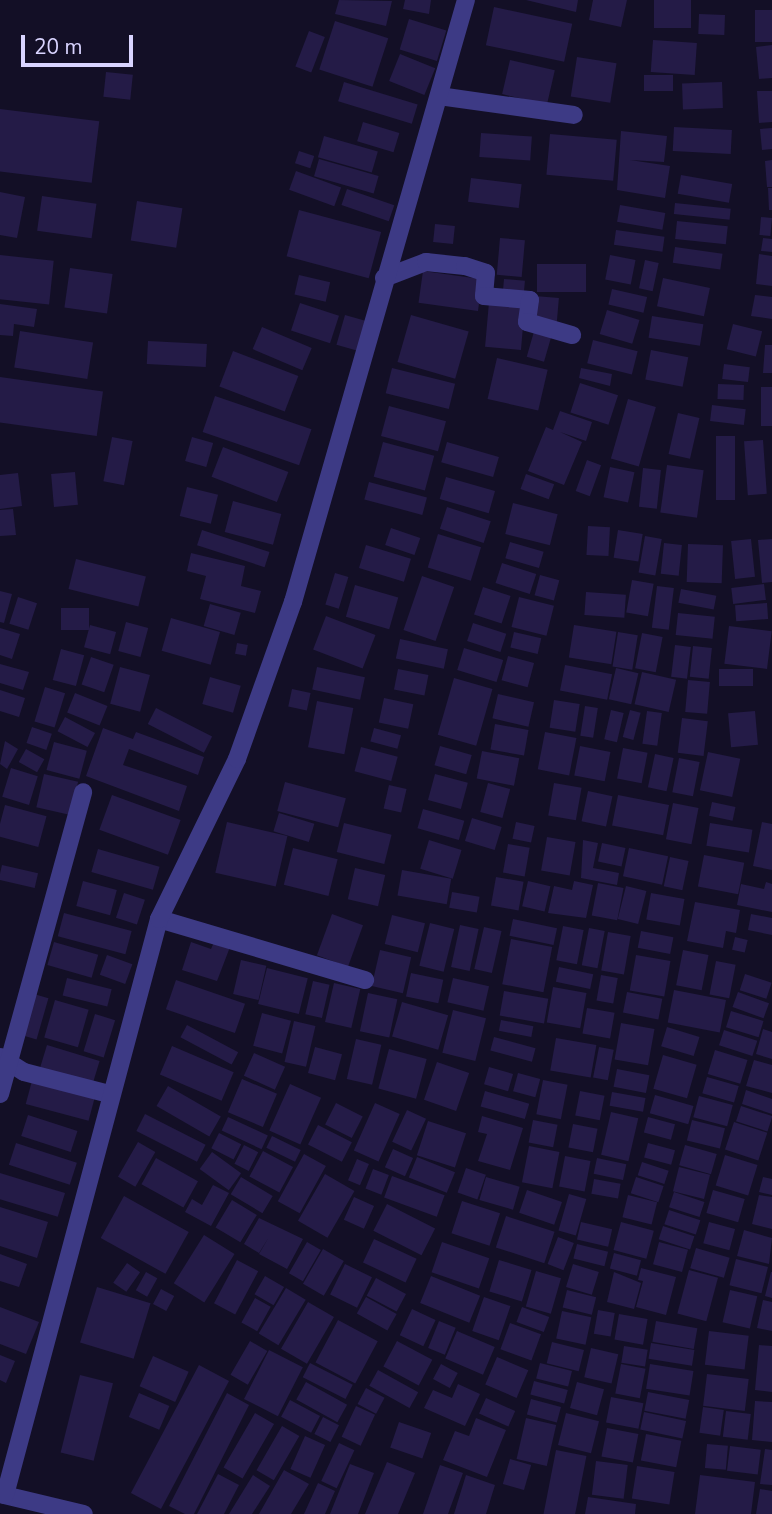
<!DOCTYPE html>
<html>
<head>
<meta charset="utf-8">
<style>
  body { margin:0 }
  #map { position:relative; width:772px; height:1514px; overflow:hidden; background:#130f26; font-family:"Nunito Sans",sans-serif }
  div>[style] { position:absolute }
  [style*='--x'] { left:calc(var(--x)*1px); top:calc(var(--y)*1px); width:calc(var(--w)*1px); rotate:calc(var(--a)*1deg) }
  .building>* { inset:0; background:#241b47; transform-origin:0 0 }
  .street>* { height:18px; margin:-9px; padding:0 9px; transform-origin:9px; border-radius:9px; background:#3d3a85 }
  span { translate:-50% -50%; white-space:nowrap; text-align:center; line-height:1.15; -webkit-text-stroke:7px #130f26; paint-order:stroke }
  .scale { position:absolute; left:21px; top:35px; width:112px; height:32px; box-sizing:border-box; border:4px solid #d9d4ff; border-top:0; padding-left:9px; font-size:21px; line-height:24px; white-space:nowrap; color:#d9d4ff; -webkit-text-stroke:5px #130f26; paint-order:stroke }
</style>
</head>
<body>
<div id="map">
  <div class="building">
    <i style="clip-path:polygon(339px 0,392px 1px,386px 26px,335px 14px)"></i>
    <i style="clip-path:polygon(405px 0,431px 0,429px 14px,403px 9px)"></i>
    <i style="clip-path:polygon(526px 0,578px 0,576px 12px)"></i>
    <i style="clip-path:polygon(593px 0,627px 0,621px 27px,589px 20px)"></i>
    <i style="left:654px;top:0;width:37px;height:28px"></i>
    <i style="left:494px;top:7px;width:80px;height:39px;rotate:12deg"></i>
    <i style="left:772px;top:10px;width:32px;height:17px;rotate:90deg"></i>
    <i style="left:699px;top:14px;width:26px;height:20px;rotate:2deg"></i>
    <i style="left:409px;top:19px;width:39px;height:32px;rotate:17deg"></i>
    <i style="left:335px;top:21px;width:56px;height:51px;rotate:18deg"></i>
    <i style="left:309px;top:31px;width:17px;height:38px;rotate:21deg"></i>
    <i style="left:653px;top:40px;width:44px;height:32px;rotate:4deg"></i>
    <i style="clip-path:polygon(772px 45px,772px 78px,759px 79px,756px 47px)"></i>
    <i style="left:400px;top:54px;width:38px;height:29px;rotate:22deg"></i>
    <i style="left:577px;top:57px;width:40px;height:40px;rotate:9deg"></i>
    <i style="left:510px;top:60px;width:46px;height:35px;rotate:13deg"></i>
    <i style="left:106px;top:72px;width:27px;height:25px;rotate:6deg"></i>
    <i style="left:644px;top:75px;width:29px;height:16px"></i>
    <i style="left:344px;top:82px;width:77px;height:20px;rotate:17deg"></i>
    <i style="left:722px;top:82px;width:26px;height:40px;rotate:88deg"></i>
    <i style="clip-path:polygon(757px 91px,772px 91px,772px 122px,759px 123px)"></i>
    <i style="left:0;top:109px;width:100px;height:62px;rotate:7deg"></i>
    <i style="left:363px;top:122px;width:38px;height:20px;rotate:17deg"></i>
    <i style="left:674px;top:127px;width:58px;height:24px;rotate:3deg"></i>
    <i style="clip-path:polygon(772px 128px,772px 149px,762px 150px,760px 129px)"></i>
    <i style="clip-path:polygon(621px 131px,667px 136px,664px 162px,630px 160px,670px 166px,665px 198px,617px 190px)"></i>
    <i style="left:481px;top:133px;width:51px;height:24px;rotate:4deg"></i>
    <i style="left:550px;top:134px;width:67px;height:41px;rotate:5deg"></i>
    <i style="left:324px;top:136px;width:56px;height:22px;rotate:16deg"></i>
    <i style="left:299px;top:151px;width:16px;height:13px;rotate:18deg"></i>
    <i style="left:319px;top:159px;width:62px;height:18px;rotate:16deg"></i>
    <i style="clip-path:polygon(772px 160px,772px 187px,767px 187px,765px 161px)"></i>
    <i style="left:296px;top:171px;width:48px;height:20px;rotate:20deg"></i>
    <i style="left:681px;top:175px;width:52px;height:19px;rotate:10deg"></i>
    <i style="left:471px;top:178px;width:51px;height:24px;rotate:7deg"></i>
    <i style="clip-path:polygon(768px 188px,772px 188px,772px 210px,769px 210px)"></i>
    <i style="left:347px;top:189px;width:50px;height:17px;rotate:19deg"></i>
    <i style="clip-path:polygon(0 192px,25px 197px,17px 238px,0 235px)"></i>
    <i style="left:42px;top:196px;width:55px;height:35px;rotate:8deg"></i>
    <i style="left:137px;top:201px;width:46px;height:40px;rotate:9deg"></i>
    <i style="left:675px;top:203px;width:56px;height:11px;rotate:6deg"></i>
    <i style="left:620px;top:205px;width:46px;height:17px;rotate:10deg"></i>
    <i style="left:299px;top:210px;width:85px;height:48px;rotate:15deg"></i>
    <i style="left:761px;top:217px;width:11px;height:18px;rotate:5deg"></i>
    <i style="left:677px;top:221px;width:51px;height:18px;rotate:6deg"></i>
    <i style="left:435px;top:224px;width:20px;height:18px;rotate:6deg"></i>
    <i style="left:616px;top:230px;width:49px;height:15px;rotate:8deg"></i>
    <i style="left:500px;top:238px;width:25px;height:37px;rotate:5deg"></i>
    <i style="clip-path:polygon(763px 238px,772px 239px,772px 252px,761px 251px)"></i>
    <i style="left:675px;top:247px;width:48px;height:16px;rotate:8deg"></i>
    <i style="clip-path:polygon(759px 254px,772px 256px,772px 286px,756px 284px)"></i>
    <i style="left:0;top:255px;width:54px;height:44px;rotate:6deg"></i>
    <i style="left:610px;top:255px;width:26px;height:25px;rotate:11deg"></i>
    <i style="left:645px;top:260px;width:14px;height:29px;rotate:12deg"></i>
    <i style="left:586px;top:264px;width:28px;height:49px;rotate:90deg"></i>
    <i style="left:70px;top:268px;width:43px;height:40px;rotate:8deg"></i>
    <i style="left:423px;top:271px;width:60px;height:32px;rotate:8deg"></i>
    <i style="left:299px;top:275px;width:32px;height:20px;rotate:13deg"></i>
    <i style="left:663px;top:278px;width:48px;height:29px;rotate:12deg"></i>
    <i style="left:504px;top:279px;width:21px;height:16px;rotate:5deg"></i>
    <i style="left:612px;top:289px;width:36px;height:16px;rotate:13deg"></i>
    <i style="clip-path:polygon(755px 295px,772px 297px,772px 319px,751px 316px)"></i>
    <i style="left:535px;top:296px;width:24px;height:27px;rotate:5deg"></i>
    <i style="left:489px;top:302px;width:36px;height:45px;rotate:5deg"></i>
    <i style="left:300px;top:303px;width:41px;height:29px;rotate:18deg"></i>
    <i style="clip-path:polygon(0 304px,37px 309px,34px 327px,14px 324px,13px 336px,0 335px)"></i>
    <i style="left:607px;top:310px;width:34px;height:25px;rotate:17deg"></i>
    <i style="left:345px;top:315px;width:22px;height:31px;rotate:16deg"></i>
    <i style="left:411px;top:315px;width:60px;height:49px;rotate:16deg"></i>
    <i style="left:652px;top:316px;width:52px;height:22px;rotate:9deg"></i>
    <i style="left:733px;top:324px;width:30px;height:26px;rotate:14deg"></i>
    <i style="left:262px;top:327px;width:54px;height:24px;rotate:23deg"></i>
    <i style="left:535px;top:328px;width:18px;height:30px;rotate:16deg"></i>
    <i style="left:20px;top:331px;width:74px;height:37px;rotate:9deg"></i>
    <i style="left:593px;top:340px;width:46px;height:24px;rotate:14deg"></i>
    <i style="left:148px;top:341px;width:59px;height:23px;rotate:3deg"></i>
    <i style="clip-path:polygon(765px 345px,772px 345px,772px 373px,763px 373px)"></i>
    <i style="left:651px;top:350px;width:38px;height:30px;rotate:11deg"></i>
    <i style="left:233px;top:351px;width:70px;height:38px;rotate:21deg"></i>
    <i style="left:497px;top:358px;width:52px;height:42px;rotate:13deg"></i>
    <i style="left:724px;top:364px;width:26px;height:15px;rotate:7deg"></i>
    <i style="left:392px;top:368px;width:65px;height:26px;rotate:14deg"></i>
    <i style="clip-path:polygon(581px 368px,612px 374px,610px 386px,579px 378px)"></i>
    <i style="left:0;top:377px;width:104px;height:45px;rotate:8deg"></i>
    <i style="left:580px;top:383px;width:40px;height:31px;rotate:18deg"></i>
    <i style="left:718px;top:384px;width:26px;height:15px;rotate:2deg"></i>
    <i style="left:761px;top:387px;width:11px;height:39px"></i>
    <i style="left:215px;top:396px;width:102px;height:38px;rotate:19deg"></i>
    <i style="left:628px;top:399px;width:29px;height:62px;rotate:16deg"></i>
    <i style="left:712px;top:405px;width:34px;height:16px;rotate:7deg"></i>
    <i style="left:389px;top:406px;width:59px;height:31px;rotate:15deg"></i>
    <i style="clip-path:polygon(560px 411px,592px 422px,586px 441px,560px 432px,582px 442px,564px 485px,528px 471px,546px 427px,553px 430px)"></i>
    <i style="left:678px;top:413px;width:22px;height:42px;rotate:13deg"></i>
    <i style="left:716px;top:436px;width:19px;height:64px"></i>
    <i style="left:112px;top:437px;width:21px;height:45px;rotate:11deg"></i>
    <i style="left:192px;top:437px;width:22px;height:25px;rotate:16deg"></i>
    <i style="left:763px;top:440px;width:54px;height:19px;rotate:86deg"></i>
    <i style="left:383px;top:442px;width:53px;height:36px;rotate:15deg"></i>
    <i style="left:447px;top:442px;width:54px;height:21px;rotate:16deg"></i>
    <i style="left:223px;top:447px;width:70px;height:32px;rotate:21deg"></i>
    <i style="left:587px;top:460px;width:15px;height:33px;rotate:20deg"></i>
    <i style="left:667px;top:465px;width:37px;height:48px;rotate:8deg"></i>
    <i style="left:610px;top:467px;width:25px;height:31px;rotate:12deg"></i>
    <i style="left:643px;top:468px;width:18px;height:39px;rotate:6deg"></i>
    <i style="left:75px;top:472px;width:33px;height:24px;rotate:85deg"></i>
    <i style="clip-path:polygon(18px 473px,22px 506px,0 509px,0 475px)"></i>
    <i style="left:526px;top:474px;width:30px;height:16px;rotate:20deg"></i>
    <i style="left:446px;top:477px;width:51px;height:23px;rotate:16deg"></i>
    <i style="left:369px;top:482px;width:60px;height:18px;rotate:15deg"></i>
    <i style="left:187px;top:487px;width:32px;height:30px;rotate:14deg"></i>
    <i style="left:233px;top:501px;width:50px;height:32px;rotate:15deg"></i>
    <i style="left:513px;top:503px;width:46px;height:32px;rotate:14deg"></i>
    <i style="left:447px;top:507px;width:46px;height:23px;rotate:18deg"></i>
    <i style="clip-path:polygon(13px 509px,16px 535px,0 536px,0 510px)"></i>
    <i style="left:588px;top:526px;width:22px;height:29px;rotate:3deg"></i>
    <i style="left:391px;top:528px;width:31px;height:18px;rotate:19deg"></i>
    <i style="left:202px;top:530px;width:71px;height:16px;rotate:18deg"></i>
    <i style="left:618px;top:530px;width:25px;height:28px;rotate:9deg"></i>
    <i style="left:438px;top:534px;width:45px;height:35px;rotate:17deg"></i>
    <i style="left:645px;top:536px;width:17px;height:37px;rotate:10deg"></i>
    <i style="left:751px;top:539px;width:38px;height:20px;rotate:84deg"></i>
    <i style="clip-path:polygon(772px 539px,772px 582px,762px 583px,758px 540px)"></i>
    <i style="left:510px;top:542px;width:35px;height:17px;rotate:16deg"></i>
    <i style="left:664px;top:543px;width:18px;height:31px;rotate:6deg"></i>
    <i style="left:688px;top:544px;width:35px;height:38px;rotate:2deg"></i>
    <i style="left:366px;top:545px;width:47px;height:24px;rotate:17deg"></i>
    <i style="clip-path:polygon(191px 553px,245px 566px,241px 586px,261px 591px,255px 613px,200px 599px,206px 576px,187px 571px)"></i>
    <i style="left:76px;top:559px;width:72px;height:31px;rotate:14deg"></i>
    <i style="left:502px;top:563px;width:36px;height:21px;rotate:18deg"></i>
    <i style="left:335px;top:573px;width:14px;height:33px;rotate:17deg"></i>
    <i style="left:540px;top:575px;width:20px;height:21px;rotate:15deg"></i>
    <i style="left:422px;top:576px;width:34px;height:57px;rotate:19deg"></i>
    <i style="left:632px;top:580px;width:22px;height:33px;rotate:10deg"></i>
    <i style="left:764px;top:584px;width:16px;height:33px;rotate:83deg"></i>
    <i style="left:355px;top:585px;width:45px;height:33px;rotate:16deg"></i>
    <i style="left:657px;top:586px;width:17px;height:42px;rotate:7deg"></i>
    <i style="left:483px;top:587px;width:29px;height:29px;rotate:18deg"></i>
    <i style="left:681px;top:589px;width:36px;height:14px;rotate:11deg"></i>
    <i style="clip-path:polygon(0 591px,12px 594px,4px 623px,0 622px)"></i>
    <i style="left:586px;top:592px;width:40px;height:23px;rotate:4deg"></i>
    <i style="left:18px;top:597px;width:20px;height:28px;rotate:18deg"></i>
    <i style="left:519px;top:597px;width:36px;height:31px;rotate:14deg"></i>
    <i style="left:767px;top:603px;width:16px;height:32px;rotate:86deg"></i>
    <i style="left:210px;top:604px;width:32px;height:23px;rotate:16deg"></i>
    <i style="left:61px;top:608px;width:28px;height:22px"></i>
    <i style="left:678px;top:613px;width:37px;height:22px;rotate:6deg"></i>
    <i style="left:326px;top:616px;width:53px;height:36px;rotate:21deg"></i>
    <i style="left:171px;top:618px;width:51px;height:34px;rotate:16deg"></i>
    <i style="left:126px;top:622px;width:23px;height:30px;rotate:15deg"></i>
    <i style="left:473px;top:623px;width:35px;height:19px;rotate:18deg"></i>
    <i style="left:90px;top:625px;width:27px;height:23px;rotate:15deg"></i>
    <i style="left:574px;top:625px;width:43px;height:33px;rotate:9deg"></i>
    <i style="left:729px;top:626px;width:43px;height:38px;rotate:7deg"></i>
    <i style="clip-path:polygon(0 628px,20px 634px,12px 659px,0 655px)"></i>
    <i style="left:514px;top:632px;width:28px;height:16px;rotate:13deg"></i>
    <i style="left:618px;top:632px;width:20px;height:35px;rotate:9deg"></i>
    <i style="left:642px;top:633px;width:21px;height:36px;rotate:11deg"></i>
    <i style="left:400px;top:639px;width:49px;height:20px;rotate:12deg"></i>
    <i style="left:237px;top:643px;width:11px;height:11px;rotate:10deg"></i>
    <i style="left:675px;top:645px;width:16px;height:32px;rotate:7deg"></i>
    <i style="left:693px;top:646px;width:19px;height:31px;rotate:6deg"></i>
    <i style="left:464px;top:648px;width:41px;height:23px;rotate:17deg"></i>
    <i style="left:61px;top:649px;width:24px;height:32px;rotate:15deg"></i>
    <i style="left:508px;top:656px;width:27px;height:25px;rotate:15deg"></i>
    <i style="left:91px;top:657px;width:24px;height:29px;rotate:19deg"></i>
    <i style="clip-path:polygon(0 664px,29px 672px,23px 690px,0 683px)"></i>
    <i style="left:565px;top:665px;width:48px;height:26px;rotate:11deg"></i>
    <i style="left:120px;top:667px;width:31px;height:38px;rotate:15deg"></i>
    <i style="left:317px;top:667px;width:49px;height:23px;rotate:12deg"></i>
    <i style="left:616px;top:668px;width:23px;height:32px;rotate:13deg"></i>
    <i style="left:398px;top:669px;width:31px;height:21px;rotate:11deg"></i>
    <i style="left:719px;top:669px;width:34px;height:17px"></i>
    <i style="left:642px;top:672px;width:35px;height:33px;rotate:13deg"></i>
    <i style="left:210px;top:677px;width:32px;height:28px;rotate:16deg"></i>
    <i style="left:454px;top:678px;width:40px;height:59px;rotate:16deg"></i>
    <i style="left:688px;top:680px;width:22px;height:32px;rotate:5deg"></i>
    <i style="left:45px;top:687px;width:21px;height:36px;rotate:17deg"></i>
    <i style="left:292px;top:689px;width:19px;height:18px;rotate:12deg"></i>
    <i style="clip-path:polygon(0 690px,25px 698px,19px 717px,0 711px)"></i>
    <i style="left:75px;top:693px;width:35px;height:21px;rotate:22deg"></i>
    <i style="left:498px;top:694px;width:37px;height:25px;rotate:13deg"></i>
    <i style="left:384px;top:698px;width:30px;height:25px;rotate:12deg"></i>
    <i style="left:554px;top:700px;width:26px;height:28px;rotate:9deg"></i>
    <i style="left:317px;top:701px;width:37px;height:47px;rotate:11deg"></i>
    <i style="left:585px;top:706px;width:13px;height:30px;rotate:9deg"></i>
    <i style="left:156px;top:708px;width:63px;height:18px;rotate:27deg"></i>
    <i style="left:611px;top:710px;width:13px;height:30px;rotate:13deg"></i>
    <i style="left:630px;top:710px;width:11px;height:28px;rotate:15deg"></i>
    <i style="left:647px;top:711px;width:15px;height:33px;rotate:8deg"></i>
    <i style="left:755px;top:711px;width:34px;height:27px;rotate:85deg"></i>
    <i style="left:65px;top:717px;width:34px;height:16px;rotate:28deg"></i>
    <i style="left:682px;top:718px;width:26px;height:35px;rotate:7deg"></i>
    <i style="left:495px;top:724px;width:34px;height:26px;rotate:10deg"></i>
    <i style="left:32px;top:727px;width:21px;height:17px;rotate:19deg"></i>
    <i style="clip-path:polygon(103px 728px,133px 739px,136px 732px,204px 757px,198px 775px,129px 749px,123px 765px,187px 786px,179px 811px,86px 776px)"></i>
    <i style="left:374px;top:728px;width:28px;height:14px;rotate:15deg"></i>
    <i style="left:545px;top:732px;width:32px;height:38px;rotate:11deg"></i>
    <i style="clip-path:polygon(5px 741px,18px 749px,7px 769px,0 764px)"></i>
    <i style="left:54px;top:742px;width:34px;height:29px;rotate:15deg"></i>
    <i style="left:440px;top:746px;width:33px;height:20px;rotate:16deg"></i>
    <i style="left:580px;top:746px;width:31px;height:30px;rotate:11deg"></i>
    <i style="left:361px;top:747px;width:38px;height:25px;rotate:15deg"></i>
    <i style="left:623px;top:748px;width:25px;height:31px;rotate:11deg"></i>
    <i style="left:26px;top:749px;width:21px;height:15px;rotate:29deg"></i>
    <i style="left:482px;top:751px;width:38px;height:28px;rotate:11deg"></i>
    <i style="left:708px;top:752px;width:33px;height:39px;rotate:12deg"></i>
    <i style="left:655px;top:754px;width:19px;height:34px;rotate:12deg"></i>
    <i style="left:679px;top:758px;width:21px;height:35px;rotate:11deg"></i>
    <i style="left:11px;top:768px;width:28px;height:30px;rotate:17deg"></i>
    <i style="left:44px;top:774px;width:35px;height:34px;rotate:13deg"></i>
    <i style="left:435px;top:774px;width:34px;height:27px;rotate:15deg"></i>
    <i style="left:285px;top:782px;width:63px;height:30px;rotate:15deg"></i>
    <i style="left:488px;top:783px;width:23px;height:30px;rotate:15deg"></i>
    <i style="left:554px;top:783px;width:28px;height:33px;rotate:10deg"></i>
    <i style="left:389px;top:785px;width:18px;height:24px;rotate:13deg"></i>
    <i style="left:588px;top:791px;width:25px;height:31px;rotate:12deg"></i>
    <i style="left:112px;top:795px;width:73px;height:37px;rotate:20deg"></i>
    <i style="left:618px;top:795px;width:52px;height:31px;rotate:11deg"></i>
    <i style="left:712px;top:802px;width:24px;height:14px;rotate:12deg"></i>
    <i style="left:673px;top:803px;width:26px;height:37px;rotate:11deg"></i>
    <i style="left:5px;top:805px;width:43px;height:32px;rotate:15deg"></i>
    <i style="left:423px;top:809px;width:43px;height:20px;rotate:16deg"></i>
    <i style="left:279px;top:813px;width:37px;height:19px;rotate:17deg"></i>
    <i style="left:472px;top:818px;width:31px;height:24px;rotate:17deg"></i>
    <i style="left:227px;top:822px;width:62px;height:52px;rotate:13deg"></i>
    <i style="left:516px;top:822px;width:19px;height:17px;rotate:12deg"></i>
    <i style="clip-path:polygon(762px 822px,772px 824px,772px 870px,753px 866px)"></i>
    <i style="left:344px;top:823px;width:49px;height:30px;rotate:14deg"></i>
    <i style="left:710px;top:823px;width:43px;height:23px;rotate:9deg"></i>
    <i style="left:547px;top:837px;width:29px;height:34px;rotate:10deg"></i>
    <i style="left:429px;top:840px;width:34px;height:30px;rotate:17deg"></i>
    <i style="clip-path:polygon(583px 840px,598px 843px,593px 868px,619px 873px,617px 885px,581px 878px)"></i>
    <i style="left:602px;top:843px;width:24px;height:19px;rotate:12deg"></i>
    <i style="left:508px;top:844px;width:22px;height:29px;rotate:10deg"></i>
    <i style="left:293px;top:848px;width:46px;height:38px;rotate:14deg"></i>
    <i style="left:629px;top:848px;width:40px;height:29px;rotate:12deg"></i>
    <i style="left:98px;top:849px;width:64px;height:24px;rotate:16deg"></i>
    <i style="left:704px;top:855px;width:41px;height:32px;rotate:11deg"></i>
    <i style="left:670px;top:857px;width:19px;height:30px;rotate:12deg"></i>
    <i style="left:2px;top:865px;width:37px;height:15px;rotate:13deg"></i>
    <i style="left:355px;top:868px;width:31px;height:32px;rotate:13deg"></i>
    <i style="left:402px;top:870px;width:50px;height:26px;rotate:10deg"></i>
    <i style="left:496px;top:877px;width:28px;height:29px;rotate:10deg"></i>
    <i style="left:83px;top:881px;width:35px;height:26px;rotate:15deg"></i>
    <i style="left:528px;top:881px;width:23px;height:26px;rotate:13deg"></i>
    <i style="clip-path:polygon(574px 881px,593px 885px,586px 918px,548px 913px,554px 886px,572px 890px)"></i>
    <i style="clip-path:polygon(766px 882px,772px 884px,772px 912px,737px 905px,741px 884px,764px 889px)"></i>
    <i style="left:598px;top:883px;width:26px;height:33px;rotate:11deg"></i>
    <i style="left:626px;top:886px;width:21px;height:34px;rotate:14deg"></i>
    <i style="left:452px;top:892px;width:28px;height:16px;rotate:10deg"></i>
    <i style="left:124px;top:893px;width:22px;height:26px;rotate:18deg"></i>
    <i style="left:651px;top:893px;width:34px;height:27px;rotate:10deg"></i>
    <i style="clip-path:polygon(695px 902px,740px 910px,736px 933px,726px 931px,723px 948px,687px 941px)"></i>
    <i style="left:64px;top:913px;width:70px;height:24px;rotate:15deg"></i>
    <i style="left:332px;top:914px;width:33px;height:44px;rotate:20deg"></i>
    <i style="clip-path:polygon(751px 914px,772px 918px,772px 935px,748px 930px)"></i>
    <i style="left:392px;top:915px;width:34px;height:30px;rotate:14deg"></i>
    <i style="left:513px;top:919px;width:45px;height:17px;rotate:12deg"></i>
    <i style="left:430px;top:923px;width:25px;height:44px;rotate:14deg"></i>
    <i style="left:460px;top:925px;width:19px;height:43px;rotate:12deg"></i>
    <i style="left:563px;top:926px;width:21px;height:35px;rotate:11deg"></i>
    <i style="left:484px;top:927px;width:18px;height:43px;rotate:13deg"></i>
    <i style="left:589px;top:928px;width:16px;height:38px;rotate:11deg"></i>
    <i style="left:641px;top:931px;width:33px;height:17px;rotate:11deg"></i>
    <i style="left:608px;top:932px;width:23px;height:39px;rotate:10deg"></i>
    <i style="left:735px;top:937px;width:13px;height:13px;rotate:13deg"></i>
    <i style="left:511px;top:939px;width:42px;height:46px;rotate:11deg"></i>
    <i style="clip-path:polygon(215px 940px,230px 947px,217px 981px,182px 970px,191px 942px,211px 949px)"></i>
    <i style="left:54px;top:942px;width:46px;height:24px;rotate:16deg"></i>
    <i style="left:380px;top:950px;width:32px;height:37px;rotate:13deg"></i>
    <i style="left:683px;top:950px;width:26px;height:36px;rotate:11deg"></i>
    <i style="left:107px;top:955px;width:27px;height:21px;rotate:20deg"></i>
    <i style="left:636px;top:955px;width:35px;height:36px;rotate:10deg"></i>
    <i style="left:241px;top:960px;width:26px;height:35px;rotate:13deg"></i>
    <i style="left:716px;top:961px;width:20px;height:34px;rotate:11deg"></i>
    <i style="left:559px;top:967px;width:35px;height:15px;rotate:12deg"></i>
    <i style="left:267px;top:968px;width:42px;height:37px;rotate:14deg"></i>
    <i style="left:411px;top:973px;width:33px;height:24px;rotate:12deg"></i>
    <i style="left:745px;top:974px;width:28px;height:17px;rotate:18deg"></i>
    <i style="left:601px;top:975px;width:17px;height:26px;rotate:10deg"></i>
    <i style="left:67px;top:978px;width:46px;height:18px;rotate:14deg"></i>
    <i style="left:453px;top:978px;width:37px;height:25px;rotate:13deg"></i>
    <i style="left:176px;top:980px;width:73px;height:31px;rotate:19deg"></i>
    <i style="left:313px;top:981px;width:17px;height:34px;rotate:13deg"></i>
    <i style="left:334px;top:983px;width:27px;height:40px;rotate:13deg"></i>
    <i style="left:553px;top:987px;width:34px;height:36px;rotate:10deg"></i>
    <i style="left:674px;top:990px;width:53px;height:33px;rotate:11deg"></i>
    <i style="left:504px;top:991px;width:45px;height:25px;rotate:10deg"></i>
    <i style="left:627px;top:992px;width:36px;height:21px;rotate:11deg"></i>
    <i style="left:738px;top:992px;width:33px;height:16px;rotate:20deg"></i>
    <i style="left:368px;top:993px;width:30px;height:39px;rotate:12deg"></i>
    <i style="left:34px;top:994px;width:15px;height:43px;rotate:16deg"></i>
    <i style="left:55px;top:1000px;width:35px;height:39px;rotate:16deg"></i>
    <i style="left:402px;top:1002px;width:48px;height:36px;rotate:16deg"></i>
    <i style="left:587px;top:1008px;width:28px;height:26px;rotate:10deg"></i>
    <i style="left:453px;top:1010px;width:34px;height:44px;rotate:14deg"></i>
    <i style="left:731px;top:1011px;width:34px;height:17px;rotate:17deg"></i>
    <i style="left:262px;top:1013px;width:30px;height:34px;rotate:15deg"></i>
    <i style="left:95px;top:1014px;width:21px;height:39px;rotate:17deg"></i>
    <i style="left:501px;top:1020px;width:33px;height:11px;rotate:11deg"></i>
    <i style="left:294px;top:1021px;width:22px;height:42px;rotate:13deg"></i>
    <i style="left:621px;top:1023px;width:34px;height:37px;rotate:10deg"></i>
    <i style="left:187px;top:1025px;width:58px;height:14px;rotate:28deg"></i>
    <i style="left:667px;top:1027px;width:34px;height:20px;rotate:17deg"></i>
    <i style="clip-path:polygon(763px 1029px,772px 1032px,772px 1059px,756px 1054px)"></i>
    <i style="left:724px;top:1030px;width:35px;height:16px;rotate:18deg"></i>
    <i style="left:494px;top:1037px;width:43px;height:14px;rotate:15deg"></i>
    <i style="left:556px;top:1038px;width:41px;height:33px;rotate:10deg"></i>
    <i style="left:356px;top:1039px;width:26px;height:41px;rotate:13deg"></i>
    <i style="left:47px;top:1045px;width:55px;height:24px;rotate:17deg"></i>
    <i style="left:172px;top:1046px;width:67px;height:31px;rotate:23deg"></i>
    <i style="left:315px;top:1047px;width:28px;height:27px;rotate:15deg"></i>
    <i style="left:599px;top:1047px;width:15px;height:31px;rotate:11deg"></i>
    <i style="left:389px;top:1049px;width:39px;height:41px;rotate:15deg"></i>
    <i style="left:715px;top:1050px;width:34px;height:25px;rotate:17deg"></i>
    <i style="left:254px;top:1053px;width:34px;height:25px;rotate:24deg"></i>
    <i style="left:663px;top:1055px;width:35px;height:35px;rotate:16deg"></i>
    <i style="clip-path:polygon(754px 1060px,772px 1065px,772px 1093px,746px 1086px)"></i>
    <i style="left:437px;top:1062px;width:34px;height:40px;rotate:19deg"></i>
    <i style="left:489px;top:1067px;width:25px;height:18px;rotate:16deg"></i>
    <i style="left:617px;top:1069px;width:33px;height:18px;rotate:11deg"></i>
    <i style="left:518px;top:1073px;width:23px;height:19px;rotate:15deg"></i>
    <i style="left:33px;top:1077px;width:65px;height:28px;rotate:15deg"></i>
    <i style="left:707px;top:1077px;width:33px;height:17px;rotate:16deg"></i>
    <i style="left:242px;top:1079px;width:38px;height:36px;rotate:23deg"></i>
    <i style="left:543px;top:1080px;width:25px;height:35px;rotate:11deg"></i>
    <i style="left:290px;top:1084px;width:34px;height:51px;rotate:24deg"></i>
    <i style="left:168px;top:1086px;width:61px;height:23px;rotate:30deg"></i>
    <i style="clip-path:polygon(746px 1090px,772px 1099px,772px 1114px,742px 1104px)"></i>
    <i style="left:485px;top:1091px;width:46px;height:16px;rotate:16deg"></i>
    <i style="left:580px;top:1091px;width:25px;height:25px;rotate:11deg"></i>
    <i style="left:612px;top:1092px;width:34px;height:14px;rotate:10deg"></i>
    <i style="left:655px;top:1095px;width:40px;height:19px;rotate:16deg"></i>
    <i style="left:699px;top:1096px;width:35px;height:22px;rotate:15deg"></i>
    <i style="left:336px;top:1103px;width:30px;height:24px;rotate:27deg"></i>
    <i style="left:375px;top:1103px;width:27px;height:52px;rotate:24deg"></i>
    <i style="left:741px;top:1106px;width:33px;height:16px;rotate:18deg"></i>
    <i style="left:407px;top:1110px;width:21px;height:35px;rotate:25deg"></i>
    <i style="left:611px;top:1112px;width:28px;height:44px;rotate:13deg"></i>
    <i style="left:145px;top:1114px;width:68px;height:19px;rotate:27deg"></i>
    <i style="left:28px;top:1115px;width:52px;height:22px;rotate:18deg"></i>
    <i style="clip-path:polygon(482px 1116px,523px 1128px,510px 1170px,478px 1161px,487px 1134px,478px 1132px)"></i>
    <i style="left:228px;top:1117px;width:44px;height:15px;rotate:25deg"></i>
    <i style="left:648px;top:1117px;width:28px;height:16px;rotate:15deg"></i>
    <i style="left:533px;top:1120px;width:25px;height:23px;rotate:11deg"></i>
    <i style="left:692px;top:1120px;width:34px;height:21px;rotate:14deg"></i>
    <i style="left:428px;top:1121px;width:40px;height:36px;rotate:18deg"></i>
    <i style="left:734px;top:1122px;width:35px;height:29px;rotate:18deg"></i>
    <i style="left:573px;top:1124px;width:25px;height:24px;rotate:11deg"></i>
    <i style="left:318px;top:1125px;width:38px;height:22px;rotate:27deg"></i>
    <i style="left:219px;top:1133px;width:25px;height:17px;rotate:27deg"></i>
    <i style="left:272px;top:1136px;width:32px;height:13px;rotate:26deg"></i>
    <i style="left:138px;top:1142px;width:20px;height:40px;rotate:30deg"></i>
    <i style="left:16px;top:1143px;width:64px;height:23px;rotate:18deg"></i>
    <i style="left:648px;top:1143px;width:28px;height:15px;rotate:15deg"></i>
    <i style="left:244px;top:1145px;width:16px;height:21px;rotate:27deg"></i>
    <i style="left:685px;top:1145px;width:33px;height:21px;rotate:16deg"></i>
    <i style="left:529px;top:1146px;width:31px;height:37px;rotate:11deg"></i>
    <i style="left:393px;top:1149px;width:22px;height:20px;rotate:24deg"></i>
    <i style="left:263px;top:1151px;width:34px;height:29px;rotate:28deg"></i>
    <i style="left:212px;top:1152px;width:36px;height:21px;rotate:36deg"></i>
    <i style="left:304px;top:1154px;width:25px;height:54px;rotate:29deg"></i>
    <i style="left:725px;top:1155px;width:34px;height:32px;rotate:17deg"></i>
    <i style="left:565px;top:1156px;width:26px;height:31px;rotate:11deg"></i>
    <i style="left:417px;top:1157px;width:41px;height:22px;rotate:22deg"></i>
    <i style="left:156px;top:1158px;width:48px;height:30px;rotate:29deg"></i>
    <i style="left:597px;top:1158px;width:30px;height:16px;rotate:12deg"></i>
    <i style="left:357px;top:1159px;width:13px;height:23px;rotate:23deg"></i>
    <i style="left:642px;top:1162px;width:28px;height:14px;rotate:18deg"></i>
    <i style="left:679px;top:1167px;width:32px;height:25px;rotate:14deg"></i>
    <i style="left:466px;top:1168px;width:21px;height:26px;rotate:19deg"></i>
    <i style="left:373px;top:1169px;width:17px;height:21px;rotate:21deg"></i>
    <i style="left:0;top:1173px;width:68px;height:25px;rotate:17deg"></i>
    <i style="left:325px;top:1174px;width:34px;height:54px;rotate:30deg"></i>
    <i style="left:392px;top:1176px;width:56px;height:23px;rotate:20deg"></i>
    <i style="left:241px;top:1177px;width:37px;height:20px;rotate:31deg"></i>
    <i style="left:486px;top:1177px;width:35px;height:24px;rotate:16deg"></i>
    <i style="left:636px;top:1177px;width:29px;height:17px;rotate:18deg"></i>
    <i style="clip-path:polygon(763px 1177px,772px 1179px,772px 1195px,759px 1192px)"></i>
    <i style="left:594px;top:1179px;width:27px;height:15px;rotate:10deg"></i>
    <i style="clip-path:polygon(213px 1185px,229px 1193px,211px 1226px,185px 1212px,192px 1199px,202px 1205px)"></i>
    <i style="left:527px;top:1190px;width:37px;height:24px;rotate:19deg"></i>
    <i style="left:713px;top:1190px;width:33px;height:24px;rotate:16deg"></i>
    <i style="left:674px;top:1192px;width:32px;height:16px;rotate:18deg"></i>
    <i style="left:569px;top:1194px;width:18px;height:38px;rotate:16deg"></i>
    <i style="left:628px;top:1195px;width:30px;height:23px;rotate:14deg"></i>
    <i style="clip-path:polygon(759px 1195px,772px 1197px,772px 1229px,752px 1224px)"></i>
    <i style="left:124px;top:1196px;width:74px;height:48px;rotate:29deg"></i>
    <i style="left:354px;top:1197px;width:22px;height:25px;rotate:24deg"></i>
    <i style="left:232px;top:1200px;width:29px;height:32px;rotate:31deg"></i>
    <i style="left:462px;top:1201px;width:40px;height:34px;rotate:18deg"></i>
    <i style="left:387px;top:1204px;width:54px;height:30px;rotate:27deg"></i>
    <i style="clip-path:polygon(0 1207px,48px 1222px,37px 1258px,0 1246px)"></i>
    <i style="left:669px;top:1210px;width:33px;height:15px;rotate:18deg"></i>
    <i style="left:506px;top:1216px;width:51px;height:33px;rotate:18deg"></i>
    <i style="clip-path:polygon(259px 1218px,303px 1239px,287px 1269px,259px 1254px,269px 1237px,259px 1253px,244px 1244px)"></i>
    <i style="left:581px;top:1222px;width:32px;height:18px;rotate:13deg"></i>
    <i style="left:621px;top:1222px;width:34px;height:29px;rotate:15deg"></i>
    <i style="left:709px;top:1222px;width:27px;height:22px;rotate:15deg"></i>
    <i style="left:663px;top:1226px;width:33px;height:14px;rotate:18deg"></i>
    <i style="clip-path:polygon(744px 1230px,772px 1238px,769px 1264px,737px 1256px)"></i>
    <i style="left:204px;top:1235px;width:36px;height:57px;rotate:32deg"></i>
    <i style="left:558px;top:1237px;width:17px;height:29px;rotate:21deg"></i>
    <i style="left:374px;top:1239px;width:47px;height:26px;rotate:25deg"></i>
    <i style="left:307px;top:1242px;width:16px;height:36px;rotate:30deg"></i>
    <i style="left:442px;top:1242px;width:50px;height:32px;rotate:19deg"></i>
    <i style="left:659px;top:1242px;width:30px;height:23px;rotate:15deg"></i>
    <i style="left:577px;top:1244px;width:32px;height:15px;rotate:14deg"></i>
    <i style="left:696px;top:1248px;width:35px;height:21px;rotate:16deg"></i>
    <i style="left:323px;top:1249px;width:24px;height:40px;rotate:30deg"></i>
    <i style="left:614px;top:1253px;width:28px;height:16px;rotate:15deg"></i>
    <i style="clip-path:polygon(0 1254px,27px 1264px,19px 1287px,0 1281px)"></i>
    <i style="left:736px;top:1259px;width:33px;height:27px;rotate:14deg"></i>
    <i style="left:237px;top:1260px;width:24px;height:49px;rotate:28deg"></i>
    <i style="left:499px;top:1260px;width:34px;height:33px;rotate:17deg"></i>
    <i style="left:127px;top:1263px;width:16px;height:24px;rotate:35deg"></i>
    <i style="left:345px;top:1264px;width:30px;height:34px;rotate:26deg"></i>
    <i style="left:573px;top:1264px;width:27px;height:24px;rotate:17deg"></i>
    <i style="clip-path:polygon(641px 1268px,676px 1277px,666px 1315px,636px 1307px,643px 1281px,638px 1280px)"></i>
    <i style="left:689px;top:1270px;width:30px;height:45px;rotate:15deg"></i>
    <i style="left:536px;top:1271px;width:26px;height:37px;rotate:16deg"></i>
    <i style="left:146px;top:1272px;width:13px;height:21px;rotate:29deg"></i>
    <i style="clip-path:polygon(614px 1272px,641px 1283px,634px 1309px,607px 1302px)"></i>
    <i style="clip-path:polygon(771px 1272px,772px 1272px,772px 1298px,765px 1296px)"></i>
    <i style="left:265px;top:1276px;width:22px;height:21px;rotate:30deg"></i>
    <i style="left:431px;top:1276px;width:53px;height:29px;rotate:22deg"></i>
    <i style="left:376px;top:1278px;width:34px;height:20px;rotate:28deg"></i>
    <i style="left:97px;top:1287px;width:56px;height:58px;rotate:17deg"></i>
    <i style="left:286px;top:1288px;width:23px;height:53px;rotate:31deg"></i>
    <i style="left:161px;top:1289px;width:15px;height:17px;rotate:28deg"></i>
    <i style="left:567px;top:1290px;width:30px;height:18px;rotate:14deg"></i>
    <i style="left:730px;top:1290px;width:28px;height:33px;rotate:13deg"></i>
    <i style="left:366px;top:1297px;width:35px;height:19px;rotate:29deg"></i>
    <i style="left:484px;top:1297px;width:28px;height:36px;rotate:19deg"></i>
    <i style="left:255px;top:1298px;width:18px;height:28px;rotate:29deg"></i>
    <i style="clip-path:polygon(763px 1300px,772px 1302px,772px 1331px,757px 1328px)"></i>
    <i style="left:308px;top:1302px;width:30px;height:54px;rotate:30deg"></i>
    <i style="clip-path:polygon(0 1307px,39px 1322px,26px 1354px,0 1344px)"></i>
    <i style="left:522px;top:1307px;width:29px;height:16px;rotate:20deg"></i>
    <i style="left:412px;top:1309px;width:26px;height:29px;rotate:25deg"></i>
    <i style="left:598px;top:1310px;width:17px;height:24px;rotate:10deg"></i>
    <i style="left:562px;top:1311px;width:30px;height:28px;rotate:12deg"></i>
    <i style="left:619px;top:1314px;width:29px;height:26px;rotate:10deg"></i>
    <i style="left:338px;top:1320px;width:45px;height:48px;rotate:28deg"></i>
    <i style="left:439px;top:1321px;width:18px;height:29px;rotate:22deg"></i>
    <i style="left:656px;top:1321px;width:42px;height:21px;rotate:10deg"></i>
    <i style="left:510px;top:1323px;width:33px;height:28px;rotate:20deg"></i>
    <i style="left:457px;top:1331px;width:41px;height:30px;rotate:23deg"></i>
    <i style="left:709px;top:1331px;width:40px;height:34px;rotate:7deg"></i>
    <i style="left:250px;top:1341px;width:20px;height:39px;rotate:30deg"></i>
    <i style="left:397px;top:1341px;width:40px;height:29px;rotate:28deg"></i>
    <i style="left:552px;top:1342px;width:33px;height:22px;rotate:14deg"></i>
    <i style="left:651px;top:1343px;width:44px;height:16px;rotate:9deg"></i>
    <i style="clip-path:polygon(759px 1345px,772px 1346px,772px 1392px,755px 1390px)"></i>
    <i style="left:624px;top:1346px;width:24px;height:17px;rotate:9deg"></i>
    <i style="left:591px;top:1348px;width:28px;height:30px;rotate:13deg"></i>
    <i style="left:269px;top:1350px;width:38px;height:55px;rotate:27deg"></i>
    <i style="clip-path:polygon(0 1355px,15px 1361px,6px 1383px,0 1380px)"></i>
    <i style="left:153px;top:1356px;width:39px;height:33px;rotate:24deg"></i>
    <i style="left:497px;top:1357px;width:34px;height:30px;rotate:23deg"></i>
    <i style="left:310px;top:1363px;width:48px;height:16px;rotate:27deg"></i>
    <i style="left:540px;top:1363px;width:33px;height:16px;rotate:14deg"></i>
    <i style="left:441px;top:1364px;width:19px;height:17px;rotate:28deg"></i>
    <i style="left:621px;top:1364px;width:25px;height:30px;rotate:11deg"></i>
    <i style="left:650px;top:1364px;width:44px;height:25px;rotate:9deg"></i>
    <i style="left:199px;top:1365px;width:34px;height:145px;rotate:28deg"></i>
    <i style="left:378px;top:1370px;width:46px;height:18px;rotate:29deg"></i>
    <i style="left:707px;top:1374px;width:42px;height:32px;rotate:7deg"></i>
    <i style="left:80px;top:1375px;width:34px;height:80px;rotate:14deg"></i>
    <i style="left:534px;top:1381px;width:35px;height:14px;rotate:15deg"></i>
    <i style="left:306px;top:1382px;width:47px;height:20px;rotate:29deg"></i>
    <i style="left:577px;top:1382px;width:28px;height:27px;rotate:15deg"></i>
    <i style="clip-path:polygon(458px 1384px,480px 1394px,465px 1426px,424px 1408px,433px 1390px,452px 1398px)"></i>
    <i style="left:366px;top:1388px;width:21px;height:18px;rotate:28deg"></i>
    <i style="left:648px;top:1392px;width:42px;height:19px;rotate:11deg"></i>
    <i style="left:139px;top:1393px;width:33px;height:26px;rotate:23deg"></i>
    <i style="clip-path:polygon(227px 1393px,249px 1405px,194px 1514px,185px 1514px,169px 1506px)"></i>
    <i style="left:611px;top:1397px;width:33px;height:26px;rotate:11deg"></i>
    <i style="left:486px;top:1398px;width:32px;height:17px;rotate:24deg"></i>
    <i style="left:531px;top:1399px;width:31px;height:16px;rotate:15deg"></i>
    <i style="left:290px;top:1400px;width:34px;height:19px;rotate:28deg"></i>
    <i style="clip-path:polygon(755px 1401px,772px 1402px,772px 1442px,752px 1440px)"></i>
    <i style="left:356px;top:1406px;width:21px;height:34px;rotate:25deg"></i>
    <i style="left:703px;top:1407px;width:21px;height:26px;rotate:8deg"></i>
    <i style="left:726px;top:1411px;width:25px;height:26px;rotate:7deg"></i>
    <i style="left:644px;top:1412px;width:43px;height:18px;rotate:12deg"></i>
    <i style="left:255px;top:1413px;width:22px;height:63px;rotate:30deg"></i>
    <i style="left:566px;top:1413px;width:34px;height:33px;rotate:14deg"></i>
    <i style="left:323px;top:1417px;width:18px;height:19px;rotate:27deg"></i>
    <i style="clip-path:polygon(476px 1418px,506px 1430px,487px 1477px,443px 1460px,455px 1431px,469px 1436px)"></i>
    <i style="left:526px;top:1418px;width:31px;height:42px;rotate:13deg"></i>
    <i style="left:399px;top:1422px;width:34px;height:27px;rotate:19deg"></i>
    <i style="left:282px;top:1426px;width:20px;height:51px;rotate:30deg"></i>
    <i style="left:607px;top:1428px;width:32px;height:29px;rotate:11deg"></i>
    <i style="left:646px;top:1434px;width:36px;height:27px;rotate:11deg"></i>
    <i style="left:305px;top:1436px;width:22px;height:36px;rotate:24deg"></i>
    <i style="left:339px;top:1443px;width:17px;height:42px;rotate:25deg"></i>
    <i style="left:707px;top:1444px;width:21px;height:24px;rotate:5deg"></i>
    <i style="left:730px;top:1446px;width:31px;height:25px;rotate:7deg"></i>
    <i style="clip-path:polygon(765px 1449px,772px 1450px,772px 1485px,760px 1484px)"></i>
    <i style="left:556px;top:1450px;width:31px;height:66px;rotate:11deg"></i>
    <i style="left:510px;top:1459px;width:22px;height:26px;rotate:16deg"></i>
    <i style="left:596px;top:1461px;width:32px;height:34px;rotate:7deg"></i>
    <i style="clip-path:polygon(387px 1462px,415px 1473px,398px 1514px,365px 1514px)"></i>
    <i style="clip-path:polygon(350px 1464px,374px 1473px,358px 1514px,330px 1514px)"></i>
    <i style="clip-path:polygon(440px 1465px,463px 1473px,448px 1514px,423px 1514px)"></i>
    <i style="left:637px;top:1466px;width:38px;height:33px;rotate:9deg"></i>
    <i style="clip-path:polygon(284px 1470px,309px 1484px,291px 1514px,259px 1514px)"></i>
    <i style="clip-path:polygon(218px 1474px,239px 1485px,224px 1514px,197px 1514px)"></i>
    <i style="clip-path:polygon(253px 1475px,270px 1486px,252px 1514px,229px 1514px)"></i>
    <i style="clip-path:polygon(466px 1475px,495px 1485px,486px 1514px,454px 1514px)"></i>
    <i style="clip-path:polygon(700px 1475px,755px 1482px,751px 1514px,695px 1514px)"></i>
    <i style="clip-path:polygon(318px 1483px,335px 1491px,325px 1514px,304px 1514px)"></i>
    <i style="clip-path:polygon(760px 1489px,772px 1491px,772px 1514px,756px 1514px)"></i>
    <i style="clip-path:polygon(588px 1497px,636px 1504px,635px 1514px,585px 1514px)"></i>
  </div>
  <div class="street">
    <i style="--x:439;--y:96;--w:136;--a:8"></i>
    <i style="--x:384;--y:278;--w:45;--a:-20.9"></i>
    <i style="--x:426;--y:262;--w:39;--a:6"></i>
    <i style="--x:465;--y:266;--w:22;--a:18"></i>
    <i style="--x:486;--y:273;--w:23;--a:95"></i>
    <i style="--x:484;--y:296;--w:46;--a:5"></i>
    <i style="--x:530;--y:300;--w:22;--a:98"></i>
    <i style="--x:527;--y:322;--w:47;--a:16.1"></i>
    <i style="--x:159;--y:919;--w:215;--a:16.5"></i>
    <i style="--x:0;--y:1057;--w:28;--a:32"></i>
    <i style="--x:24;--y:1072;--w:88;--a:14.5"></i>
    <i style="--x:0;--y:1094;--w:313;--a:-74.6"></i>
    <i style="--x:0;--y:1494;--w:86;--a:13.4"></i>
    <i style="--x:5;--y:1495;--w:596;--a:-75.03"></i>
    <i style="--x:159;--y:919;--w:178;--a:-64"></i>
    <i style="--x:237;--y:759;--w:167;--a:-70.4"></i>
    <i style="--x:293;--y:602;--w:626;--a:-73.97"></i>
  </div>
  <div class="scale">20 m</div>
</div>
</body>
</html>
